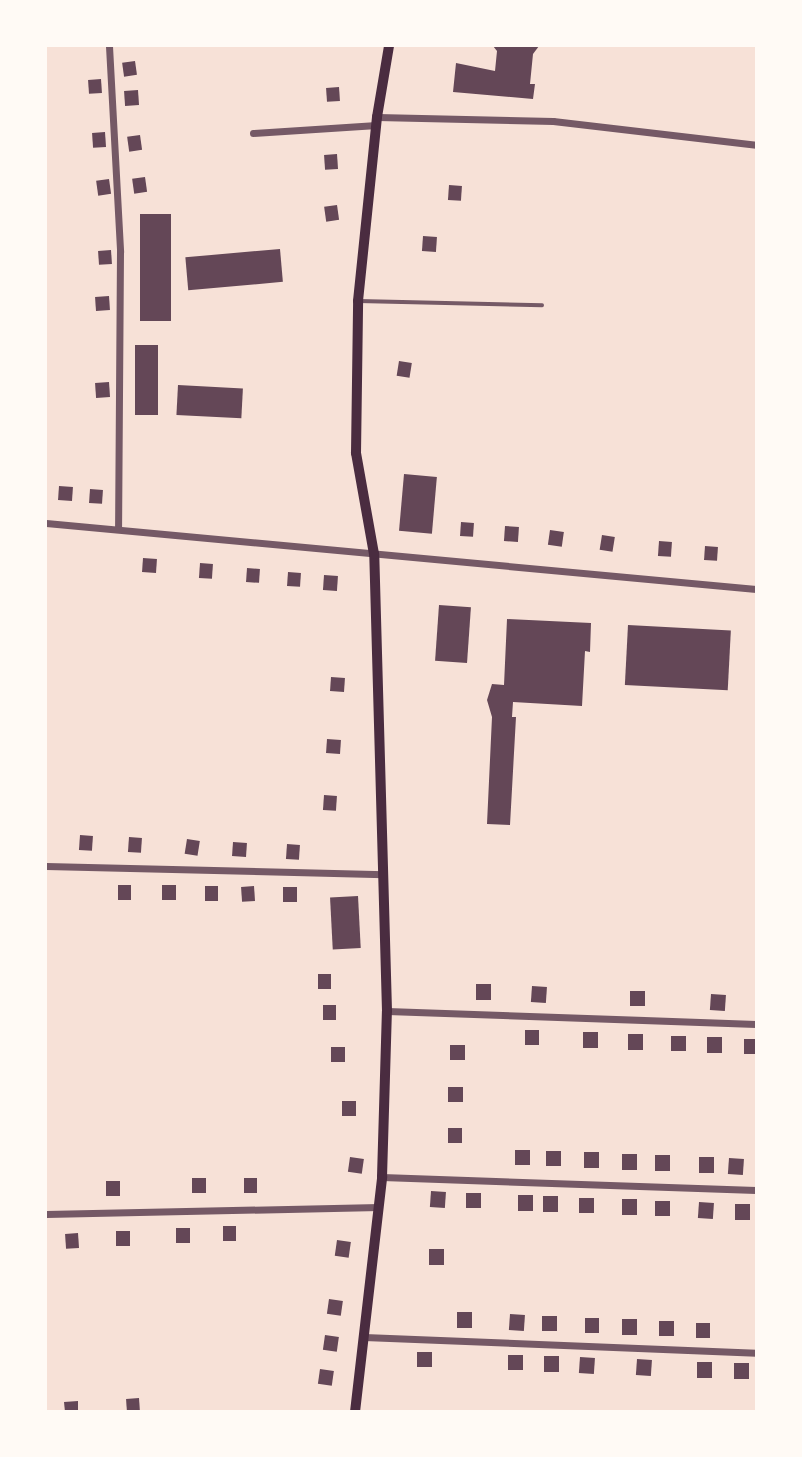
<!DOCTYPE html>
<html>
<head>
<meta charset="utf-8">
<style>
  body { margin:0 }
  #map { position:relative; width:802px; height:1457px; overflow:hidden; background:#f7e1d7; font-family:"Exo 2",sans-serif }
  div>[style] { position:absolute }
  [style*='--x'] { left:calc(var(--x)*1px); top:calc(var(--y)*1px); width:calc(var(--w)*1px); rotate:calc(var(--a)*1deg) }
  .building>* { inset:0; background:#644757; transform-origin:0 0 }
  .service>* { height:3.5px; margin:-1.75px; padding:0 1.75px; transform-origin:1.75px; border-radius:1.75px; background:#755966 }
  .minor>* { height:7px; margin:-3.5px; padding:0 3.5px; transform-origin:3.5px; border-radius:3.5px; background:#755966 }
  .secondary>* { height:10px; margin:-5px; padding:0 5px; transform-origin:5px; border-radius:5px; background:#4a2c40 }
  span { translate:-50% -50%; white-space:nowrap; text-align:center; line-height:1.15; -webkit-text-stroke:7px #fffaf5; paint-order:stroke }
  .frame { position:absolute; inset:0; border:47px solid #fffaf5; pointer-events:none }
</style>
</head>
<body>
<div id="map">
  <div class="building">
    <i style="clip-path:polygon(493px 46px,539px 46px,533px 54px,530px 84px,535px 84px,533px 99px,453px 92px,456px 63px,495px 71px,497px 51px)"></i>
    <i style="left:135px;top:61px;width:14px;height:13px;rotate:82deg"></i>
    <i style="left:101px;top:79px;width:14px;height:13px;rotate:86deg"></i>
    <i style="left:339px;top:87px;width:14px;height:13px;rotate:86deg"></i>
    <i style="left:138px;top:90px;width:15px;height:14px;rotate:86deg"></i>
    <i style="left:105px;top:132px;width:15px;height:13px;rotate:86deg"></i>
    <i style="left:140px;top:135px;width:15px;height:13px;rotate:82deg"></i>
    <i style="left:337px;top:154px;width:15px;height:13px;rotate:86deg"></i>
    <i style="left:145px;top:177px;width:15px;height:13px;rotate:82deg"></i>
    <i style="left:109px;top:179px;width:15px;height:13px;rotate:82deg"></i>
    <i style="left:449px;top:185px;width:13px;height:15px;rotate:4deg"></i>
    <i style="left:337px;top:205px;width:15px;height:13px;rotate:82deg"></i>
    <i style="left:140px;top:214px;width:31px;height:107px"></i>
    <i style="left:423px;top:236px;width:14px;height:15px;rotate:4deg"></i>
    <i style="left:280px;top:249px;width:33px;height:95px;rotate:85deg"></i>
    <i style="left:111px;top:250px;width:14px;height:13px;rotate:86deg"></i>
    <i style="left:109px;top:296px;width:14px;height:14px;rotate:86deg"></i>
    <i style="left:135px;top:345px;width:23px;height:70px"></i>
    <i style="left:399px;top:361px;width:13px;height:15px;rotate:9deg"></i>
    <i style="left:109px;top:382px;width:15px;height:14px;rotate:86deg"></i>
    <i style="left:178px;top:385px;width:65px;height:30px;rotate:3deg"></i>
    <i style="left:404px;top:474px;width:33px;height:57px;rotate:5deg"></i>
    <i style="left:59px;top:486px;width:14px;height:14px;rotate:4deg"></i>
    <i style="left:90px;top:489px;width:13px;height:14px;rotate:4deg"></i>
    <i style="left:461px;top:522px;width:13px;height:14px;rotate:4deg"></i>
    <i style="left:505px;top:526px;width:14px;height:15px;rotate:4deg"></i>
    <i style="left:550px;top:530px;width:14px;height:15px;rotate:8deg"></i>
    <i style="left:602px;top:535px;width:13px;height:15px;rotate:9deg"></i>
    <i style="left:659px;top:541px;width:13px;height:15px;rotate:4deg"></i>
    <i style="left:705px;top:546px;width:13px;height:14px;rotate:4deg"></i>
    <i style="left:143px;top:558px;width:14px;height:14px;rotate:4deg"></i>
    <i style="left:200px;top:563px;width:13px;height:15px;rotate:4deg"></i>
    <i style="left:247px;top:568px;width:13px;height:14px;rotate:4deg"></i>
    <i style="left:288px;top:572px;width:13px;height:14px;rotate:4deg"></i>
    <i style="left:324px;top:575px;width:14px;height:15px;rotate:4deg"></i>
    <i style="left:439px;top:605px;width:32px;height:56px;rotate:4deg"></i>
    <i style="clip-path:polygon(507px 619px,591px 623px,590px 652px,585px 651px,582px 706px,513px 702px,512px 717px,516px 717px,510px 825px,487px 824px,492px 717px,487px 700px,492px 684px,504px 685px)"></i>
    <i style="left:628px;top:625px;width:103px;height:60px;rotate:3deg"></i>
    <i style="left:331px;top:677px;width:14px;height:14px;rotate:4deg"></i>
    <i style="left:327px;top:739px;width:14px;height:14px;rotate:4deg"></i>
    <i style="left:324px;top:795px;width:13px;height:15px;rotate:4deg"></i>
    <i style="left:80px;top:835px;width:13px;height:15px;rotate:4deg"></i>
    <i style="left:129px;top:837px;width:13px;height:15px;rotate:4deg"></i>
    <i style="left:187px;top:839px;width:13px;height:15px;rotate:9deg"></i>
    <i style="left:233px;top:842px;width:14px;height:14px;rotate:4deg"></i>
    <i style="left:287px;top:844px;width:13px;height:15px;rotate:4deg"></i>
    <i style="left:118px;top:885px;width:13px;height:15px"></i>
    <i style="left:176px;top:885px;width:15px;height:14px;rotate:90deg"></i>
    <i style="left:205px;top:886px;width:13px;height:15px"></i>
    <i style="left:254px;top:886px;width:15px;height:13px;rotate:86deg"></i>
    <i style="left:297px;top:887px;width:15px;height:14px;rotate:90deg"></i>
    <i style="left:358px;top:896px;width:52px;height:28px;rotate:87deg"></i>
    <i style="left:318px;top:974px;width:13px;height:15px"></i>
    <i style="left:476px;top:984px;width:15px;height:16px"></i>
    <i style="left:532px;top:986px;width:15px;height:16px;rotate:4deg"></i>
    <i style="left:630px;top:991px;width:15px;height:15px"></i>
    <i style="left:711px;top:994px;width:15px;height:16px;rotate:4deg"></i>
    <i style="left:323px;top:1005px;width:13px;height:15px"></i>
    <i style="left:525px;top:1030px;width:14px;height:15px"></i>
    <i style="left:583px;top:1032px;width:15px;height:16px"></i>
    <i style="left:628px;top:1034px;width:15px;height:16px"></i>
    <i style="left:671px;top:1036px;width:15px;height:15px"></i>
    <i style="left:707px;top:1037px;width:15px;height:16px"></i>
    <i style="left:744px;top:1039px;width:12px;height:15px"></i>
    <i style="left:450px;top:1045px;width:15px;height:15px"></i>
    <i style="left:345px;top:1047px;width:15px;height:14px;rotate:90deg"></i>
    <i style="left:448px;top:1087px;width:15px;height:15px"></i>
    <i style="left:356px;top:1101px;width:15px;height:14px;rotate:90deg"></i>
    <i style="left:448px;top:1128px;width:14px;height:15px"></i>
    <i style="left:515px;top:1150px;width:15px;height:15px"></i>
    <i style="left:546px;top:1151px;width:15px;height:15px"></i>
    <i style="left:584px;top:1152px;width:15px;height:16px"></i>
    <i style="left:622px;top:1154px;width:15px;height:16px"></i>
    <i style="left:655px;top:1155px;width:15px;height:16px"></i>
    <i style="left:350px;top:1157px;width:14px;height:15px;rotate:8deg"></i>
    <i style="left:699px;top:1157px;width:15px;height:16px"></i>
    <i style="left:729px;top:1158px;width:15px;height:16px;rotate:4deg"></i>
    <i style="left:192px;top:1178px;width:14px;height:15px"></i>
    <i style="left:244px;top:1178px;width:13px;height:15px"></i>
    <i style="left:106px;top:1181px;width:14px;height:15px"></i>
    <i style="left:431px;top:1191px;width:15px;height:16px;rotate:4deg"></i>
    <i style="left:466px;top:1193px;width:15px;height:15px"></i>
    <i style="left:518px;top:1195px;width:15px;height:16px"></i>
    <i style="left:543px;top:1196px;width:15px;height:16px"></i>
    <i style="left:579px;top:1198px;width:15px;height:15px"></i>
    <i style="left:622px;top:1199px;width:15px;height:16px"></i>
    <i style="left:655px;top:1201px;width:15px;height:15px"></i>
    <i style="left:699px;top:1202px;width:15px;height:16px;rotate:4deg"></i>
    <i style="left:735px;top:1204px;width:15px;height:16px"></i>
    <i style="left:223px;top:1226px;width:13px;height:15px"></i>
    <i style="left:190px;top:1228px;width:15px;height:14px;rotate:90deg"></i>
    <i style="left:130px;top:1231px;width:15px;height:14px;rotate:90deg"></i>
    <i style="left:78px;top:1233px;width:15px;height:13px;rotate:86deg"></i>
    <i style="left:337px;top:1240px;width:14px;height:16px;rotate:8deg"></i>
    <i style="left:429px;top:1249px;width:15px;height:16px"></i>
    <i style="left:329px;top:1299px;width:14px;height:15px;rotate:8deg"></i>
    <i style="left:457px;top:1312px;width:15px;height:16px"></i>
    <i style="left:510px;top:1314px;width:15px;height:16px;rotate:4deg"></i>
    <i style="left:542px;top:1316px;width:15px;height:15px"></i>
    <i style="left:585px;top:1318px;width:14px;height:15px"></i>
    <i style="left:622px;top:1319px;width:15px;height:16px"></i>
    <i style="left:659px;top:1321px;width:15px;height:15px"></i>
    <i style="left:696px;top:1323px;width:14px;height:15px"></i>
    <i style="left:325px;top:1335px;width:14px;height:15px;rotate:8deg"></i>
    <i style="left:417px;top:1352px;width:15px;height:15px"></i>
    <i style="left:508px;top:1355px;width:15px;height:15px"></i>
    <i style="left:544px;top:1356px;width:15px;height:16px"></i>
    <i style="left:580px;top:1357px;width:15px;height:16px;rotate:4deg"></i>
    <i style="left:637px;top:1359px;width:15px;height:16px;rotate:4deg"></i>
    <i style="left:697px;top:1362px;width:15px;height:16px"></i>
    <i style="left:734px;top:1363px;width:15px;height:16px"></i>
    <i style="left:320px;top:1369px;width:14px;height:15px;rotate:8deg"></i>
    <i style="left:139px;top:1398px;width:14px;height:13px;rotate:86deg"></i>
    <i style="clip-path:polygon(78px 1401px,78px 1412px,65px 1412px,64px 1402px)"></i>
  </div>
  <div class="service">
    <i style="--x:359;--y:301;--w:183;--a:1.3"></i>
  </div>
  <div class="minor">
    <i style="--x:109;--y:46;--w:206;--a:86.9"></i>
    <i style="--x:120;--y:252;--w:276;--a:90.4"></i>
    <i style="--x:377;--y:117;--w:176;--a:1.3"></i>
    <i style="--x:553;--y:121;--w:204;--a:6.7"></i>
    <i style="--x:253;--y:133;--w:124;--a:-3.7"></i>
    <i style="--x:46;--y:523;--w:713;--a:5.31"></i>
    <i style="--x:46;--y:866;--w:338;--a:1.4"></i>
    <i style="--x:387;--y:1011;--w:369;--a:2"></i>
    <i style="--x:382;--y:1177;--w:374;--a:2"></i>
    <i style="--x:46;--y:1214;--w:333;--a:-1.2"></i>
    <i style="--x:364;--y:1337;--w:392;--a:2.3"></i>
  </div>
  <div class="secondary">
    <i style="--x:355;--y:1412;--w:237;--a:-83.4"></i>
    <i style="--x:382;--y:1177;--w:166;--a:-88.3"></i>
    <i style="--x:387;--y:1011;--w:457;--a:-91.6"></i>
    <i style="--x:374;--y:554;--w:103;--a:-100.1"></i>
    <i style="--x:356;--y:453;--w:152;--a:-89.2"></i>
    <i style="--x:358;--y:301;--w:185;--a:-84.1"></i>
    <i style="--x:377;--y:117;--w:72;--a:-80.4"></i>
  </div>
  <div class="frame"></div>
</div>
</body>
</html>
